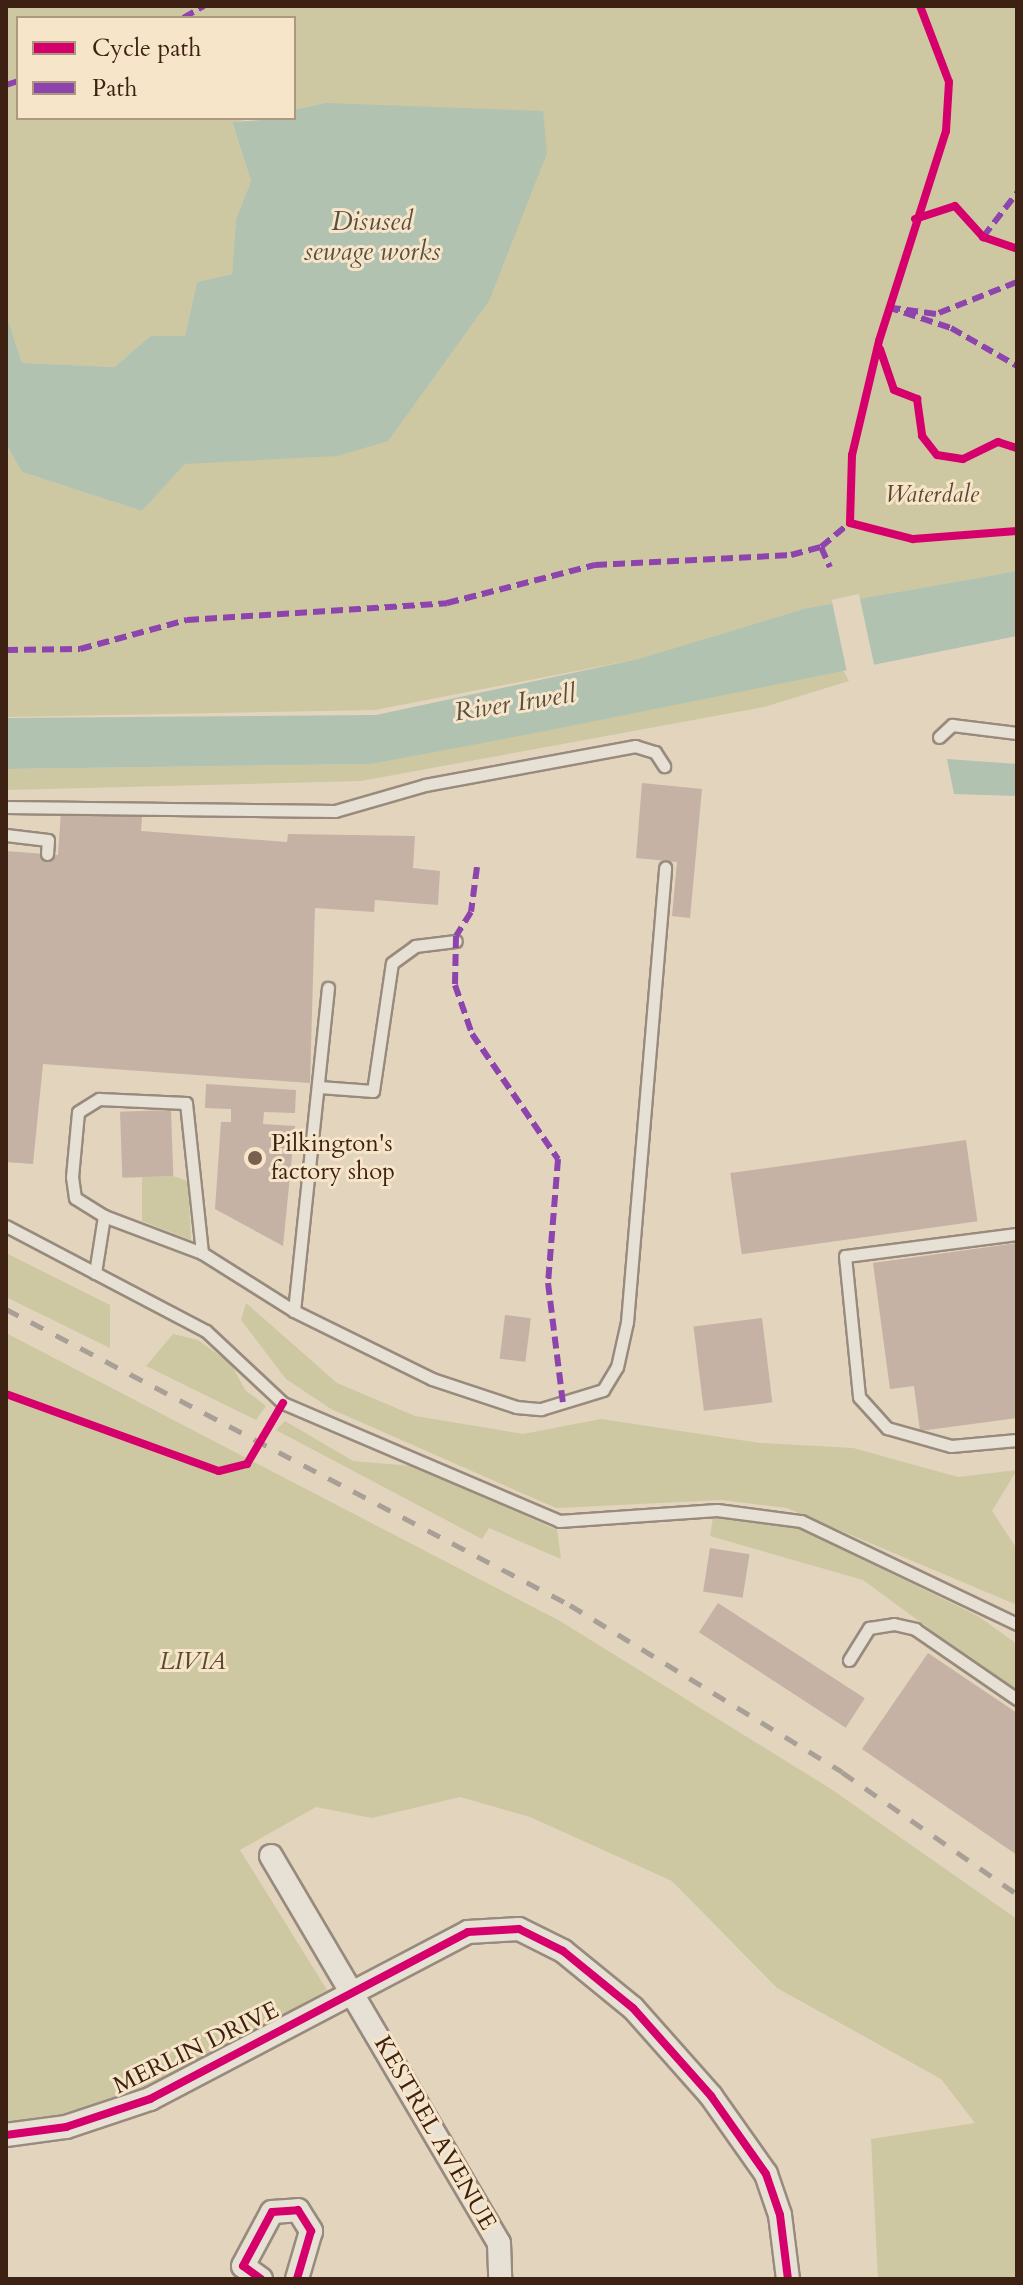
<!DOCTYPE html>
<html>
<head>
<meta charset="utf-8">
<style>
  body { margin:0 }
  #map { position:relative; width:1023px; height:2285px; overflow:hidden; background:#e3d4bd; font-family:Cardo,serif }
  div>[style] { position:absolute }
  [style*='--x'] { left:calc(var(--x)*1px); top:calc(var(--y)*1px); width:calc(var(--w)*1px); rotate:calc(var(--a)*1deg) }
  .green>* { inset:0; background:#cdc8a1 }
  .water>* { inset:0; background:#b1c2b0 }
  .pier>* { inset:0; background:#e3d4bd; transform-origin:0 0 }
  .building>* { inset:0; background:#c6b1a5; transform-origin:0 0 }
  .roads { filter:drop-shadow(2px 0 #988b7d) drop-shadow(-2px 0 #988b7d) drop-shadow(0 2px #988b7d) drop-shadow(0 -2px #988b7d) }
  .service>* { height:11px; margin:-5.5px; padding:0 5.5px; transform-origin:5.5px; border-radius:5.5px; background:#e7e0d5 }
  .minor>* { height:22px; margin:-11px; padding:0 11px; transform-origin:11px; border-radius:11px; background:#e7e0d5 }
  .rail>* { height:5px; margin-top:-2.5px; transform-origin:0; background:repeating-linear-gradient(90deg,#a8a096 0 14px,transparent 0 28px) }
  .quiet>* { height:6px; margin-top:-3px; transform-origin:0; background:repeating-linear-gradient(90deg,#8e44ad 0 12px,transparent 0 18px) }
  .cycleway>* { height:8px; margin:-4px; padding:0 4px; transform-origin:4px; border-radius:4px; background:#d6006c }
  .dots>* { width:22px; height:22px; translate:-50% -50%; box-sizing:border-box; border:4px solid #f7e5ca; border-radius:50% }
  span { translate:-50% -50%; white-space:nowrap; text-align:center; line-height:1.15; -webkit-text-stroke:6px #f7e5ca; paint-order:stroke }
  .park-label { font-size:24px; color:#5c4830; font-style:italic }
  .poi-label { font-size:24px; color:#3d2112 }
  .left { translate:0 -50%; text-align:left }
  .street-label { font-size:24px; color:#3d2112 }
  .water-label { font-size:26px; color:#594f40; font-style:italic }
  .frame { position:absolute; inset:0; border:8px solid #3d2112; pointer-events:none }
  .legend { position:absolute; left:16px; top:16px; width:280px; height:104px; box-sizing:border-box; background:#f7e5ca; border:2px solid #ad9780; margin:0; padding:10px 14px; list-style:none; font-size:24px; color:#3d2112 }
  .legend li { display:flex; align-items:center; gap:16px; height:40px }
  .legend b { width:40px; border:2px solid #ad9780 }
</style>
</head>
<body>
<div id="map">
  <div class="green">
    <i style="clip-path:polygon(6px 6px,1017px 6px,1017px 571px,807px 608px,638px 659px,375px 710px,6px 717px,6px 444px,22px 472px,142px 511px,185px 464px,387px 441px,489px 301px,325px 103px,294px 110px,294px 18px,18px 18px,18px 118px,253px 118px,232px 123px,251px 181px,236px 219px,232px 274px,197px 282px,185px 336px,150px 336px,115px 367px,22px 363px,6px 314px)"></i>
    <i style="clip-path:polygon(843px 670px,849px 681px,764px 707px,361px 781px,6px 790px,6px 769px,371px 764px)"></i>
    <i style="clip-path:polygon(173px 1176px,188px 1181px,191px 1240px,142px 1221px,142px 1177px)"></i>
    <i style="clip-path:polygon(6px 1253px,110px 1305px,110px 1348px,6px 1297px)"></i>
    <i style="clip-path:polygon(246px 1303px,337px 1383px,415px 1416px,523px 1434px,601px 1419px,760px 1443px,853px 1448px,958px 1477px,1017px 1470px,992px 1511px,1017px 1549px,1017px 1605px,787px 1508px,722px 1500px,556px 1508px,331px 1409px,286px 1379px,241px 1320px)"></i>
    <i style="clip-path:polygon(6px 1333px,560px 1621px,831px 1789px,1017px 1919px,1017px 2279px,878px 2279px,871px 2139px,975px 2123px,941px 2079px,777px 1988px,672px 1881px,530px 1817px,460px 1797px,372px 1818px,316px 1807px,240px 1850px,327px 1990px,147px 2090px,64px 2116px,6px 2123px)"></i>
    <i style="clip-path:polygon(173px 1334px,198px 1340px,231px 1364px,245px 1390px,266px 1406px,256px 1420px,146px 1366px)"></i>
    <i style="clip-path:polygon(285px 1421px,353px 1461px,413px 1466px,557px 1530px,561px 1559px,489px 1528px,482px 1539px,276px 1430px)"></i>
    <i style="clip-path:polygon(727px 1515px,800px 1529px,978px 1616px,1017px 1644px,1017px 1693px,863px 1580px,710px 1536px,713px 1517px)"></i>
  </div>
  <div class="water">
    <i style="clip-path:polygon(325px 103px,543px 111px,547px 153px,489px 301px,388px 441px,337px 456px,185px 464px,142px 511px,22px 472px,6px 444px,6px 314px,22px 363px,115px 367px,150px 336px,185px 336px,197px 282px,232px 274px,236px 219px,251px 181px,232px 122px,294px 118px,294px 110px)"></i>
    <i style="clip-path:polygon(1017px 571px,1017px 636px,540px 732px,371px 764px,6px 769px,6px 718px,376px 715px,638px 659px,807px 608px)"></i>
    <i style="clip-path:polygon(947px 759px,1017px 764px,1017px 796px,954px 794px)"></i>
  </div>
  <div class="pier">
    <i style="left:859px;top:594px;width:77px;height:28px;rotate:78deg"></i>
  </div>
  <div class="building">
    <i style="clip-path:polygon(642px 783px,702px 789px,690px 918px,672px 916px,677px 862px,636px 858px)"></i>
    <i style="clip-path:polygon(61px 811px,142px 817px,141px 831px,287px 842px,288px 834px,415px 836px,413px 868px,440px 871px,438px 905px,375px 900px,374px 912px,315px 908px,310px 1083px,43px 1064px,33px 1164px,6px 1162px,6px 851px,58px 855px)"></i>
    <i style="clip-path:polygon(206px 1084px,296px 1090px,295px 1113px,264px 1112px,263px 1124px,295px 1126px,283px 1246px,215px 1209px,221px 1122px,231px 1122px,231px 1109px,205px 1108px)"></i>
    <i style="left:171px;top:1110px;width:66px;height:51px;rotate:88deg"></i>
    <i style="left:966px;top:1140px;width:82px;height:238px;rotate:82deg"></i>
    <i style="clip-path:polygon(1017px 1243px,1017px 1418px,920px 1431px,914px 1386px,890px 1389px,873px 1263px)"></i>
    <i style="left:505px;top:1315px;width:26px;height:44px;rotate:7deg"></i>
    <i style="left:762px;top:1318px;width:85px;height:69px;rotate:83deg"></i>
    <i style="left:710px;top:1548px;width:40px;height:44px;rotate:9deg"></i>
    <i style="left:718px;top:1603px;width:175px;height:35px;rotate:33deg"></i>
    <i style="clip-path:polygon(928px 1653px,1017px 1713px,1017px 1855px,862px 1749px)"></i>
  </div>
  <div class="roads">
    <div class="service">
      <i style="--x:939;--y:737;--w:18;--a:-43"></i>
      <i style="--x:952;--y:725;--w:65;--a:7"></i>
      <i style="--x:6;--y:807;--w:329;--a:0.7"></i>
      <i style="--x:335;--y:811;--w:94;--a:-16.1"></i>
      <i style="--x:425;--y:785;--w:214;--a:-10.5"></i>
      <i style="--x:635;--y:746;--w:21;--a:17"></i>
      <i style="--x:655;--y:752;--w:17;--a:57"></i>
      <i style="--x:6;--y:835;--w:42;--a:6.8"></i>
      <i style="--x:48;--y:840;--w:14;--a:94"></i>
      <i style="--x:319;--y:1087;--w:54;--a:4.2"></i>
      <i style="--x:373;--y:1091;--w:129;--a:-81.6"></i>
      <i style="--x:392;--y:963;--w:29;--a:-36"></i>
      <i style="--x:415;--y:946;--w:41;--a:-7"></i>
      <i style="--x:104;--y:1216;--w:105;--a:20.7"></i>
      <i style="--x:202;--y:1253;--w:109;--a:32.2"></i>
      <i style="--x:294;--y:1311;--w:325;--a:-84"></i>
      <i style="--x:6;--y:1226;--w:226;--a:27.7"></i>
      <i style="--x:206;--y:1331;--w:105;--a:43.1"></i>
      <i style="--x:283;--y:1403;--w:300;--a:23.1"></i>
      <i style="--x:559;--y:1521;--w:158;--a:-4"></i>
      <i style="--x:717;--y:1510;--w:85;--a:7.5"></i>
      <i style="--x:801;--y:1521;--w:239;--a:25.5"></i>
      <i style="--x:1017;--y:1234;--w:173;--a:172.7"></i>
      <i style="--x:845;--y:1256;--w:142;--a:84.3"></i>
      <i style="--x:859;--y:1397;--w:42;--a:47.9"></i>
      <i style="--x:887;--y:1428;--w:66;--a:15.7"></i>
      <i style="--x:951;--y:1446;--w:66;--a:-5.2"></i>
      <i style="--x:95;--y:1273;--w:58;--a:-81"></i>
      <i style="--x:104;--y:1216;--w:34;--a:-148"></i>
      <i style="--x:75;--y:1198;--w:21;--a:-98"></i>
      <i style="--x:72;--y:1177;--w:65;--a:-84.7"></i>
      <i style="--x:78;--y:1112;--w:25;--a:-32"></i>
      <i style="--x:99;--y:1099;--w:87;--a:2.6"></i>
      <i style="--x:186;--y:1103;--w:151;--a:83.9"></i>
      <i style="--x:294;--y:1311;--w:154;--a:26.2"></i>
      <i style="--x:432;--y:1379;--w:89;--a:18.4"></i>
      <i style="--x:516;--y:1407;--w:25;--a:5"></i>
      <i style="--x:541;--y:1409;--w:65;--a:-17"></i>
      <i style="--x:603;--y:1390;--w:27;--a:-59"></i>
      <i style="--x:617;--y:1367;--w:46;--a:-77.5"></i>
      <i style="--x:627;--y:1322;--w:456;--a:-85.2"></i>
      <i style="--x:849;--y:1660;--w:38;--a:-58"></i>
      <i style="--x:869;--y:1628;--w:25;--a:-9"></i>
      <i style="--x:894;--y:1624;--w:22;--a:13"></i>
      <i style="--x:915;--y:1629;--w:124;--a:34.5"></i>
    </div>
    <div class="minor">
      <i style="--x:271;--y:1856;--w:449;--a:59.5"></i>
      <i style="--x:499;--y:2243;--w:36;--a:88"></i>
      <i style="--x:6;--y:2135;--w:61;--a:-7.6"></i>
      <i style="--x:66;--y:2127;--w:89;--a:-18.4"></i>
      <i style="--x:150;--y:2099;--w:359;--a:-27.7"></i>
      <i style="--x:468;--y:1932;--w:51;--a:-3.4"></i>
      <i style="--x:519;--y:1929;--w:49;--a:26.6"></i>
      <i style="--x:563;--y:1951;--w:90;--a:39.2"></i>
      <i style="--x:633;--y:2008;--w:118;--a:48.4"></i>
      <i style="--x:711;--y:2096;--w:95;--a:54.8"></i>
      <i style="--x:766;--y:2174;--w:43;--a:71.1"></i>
      <i style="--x:780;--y:2215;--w:64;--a:82.9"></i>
      <i style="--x:261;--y:2279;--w:22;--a:-144"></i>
      <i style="--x:243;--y:2266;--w:61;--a:-61.8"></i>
      <i style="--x:272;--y:2212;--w:26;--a:-4"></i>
      <i style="--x:298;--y:2210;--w:25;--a:58"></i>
      <i style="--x:311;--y:2231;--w:50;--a:106.3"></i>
    </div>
  </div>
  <div class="rail">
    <i style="--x:6;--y:1309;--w:637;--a:27.69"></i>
    <i style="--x:570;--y:1605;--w:319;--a:31.5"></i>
    <i style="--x:842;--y:1772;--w:213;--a:34.9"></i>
  </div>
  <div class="quiet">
    <i style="--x:183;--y:18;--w:24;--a:-30"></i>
    <i style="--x:6;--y:85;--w:13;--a:-18"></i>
    <i style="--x:983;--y:237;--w:56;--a:-52.3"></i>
    <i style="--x:1017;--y:282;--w:87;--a:158.4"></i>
    <i style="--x:936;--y:314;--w:49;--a:-171.9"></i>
    <i style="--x:887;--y:307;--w:67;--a:18.2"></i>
    <i style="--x:951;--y:328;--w:76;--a:29.9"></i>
    <i style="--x:821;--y:547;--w:38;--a:-40"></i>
    <i style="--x:6;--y:650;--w:74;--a:-0.8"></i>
    <i style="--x:80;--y:649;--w:111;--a:-15.2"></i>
    <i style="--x:187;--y:620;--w:261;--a:-3.7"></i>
    <i style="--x:447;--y:603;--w:153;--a:-14.4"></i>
    <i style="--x:595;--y:565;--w:196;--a:-2.9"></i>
    <i style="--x:791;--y:555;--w:31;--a:-15"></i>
    <i style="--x:821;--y:547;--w:22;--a:66"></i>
    <i style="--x:477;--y:867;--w:45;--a:97.6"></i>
    <i style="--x:471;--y:912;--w:28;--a:122"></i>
    <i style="--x:456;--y:936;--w:49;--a:91.2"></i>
    <i style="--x:455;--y:985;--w:52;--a:70.9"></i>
    <i style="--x:472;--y:1034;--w:152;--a:55.5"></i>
    <i style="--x:558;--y:1159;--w:124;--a:94.6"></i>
    <i style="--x:548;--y:1283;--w:122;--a:82.9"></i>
  </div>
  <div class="cycleway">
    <i style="--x:920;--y:6;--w:81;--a:69.1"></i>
    <i style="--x:949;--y:82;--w:49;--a:93.5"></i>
    <i style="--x:946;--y:131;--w:220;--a:107.7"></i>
    <i style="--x:879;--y:341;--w:117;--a:103.3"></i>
    <i style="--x:852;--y:455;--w:68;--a:91.7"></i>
    <i style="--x:850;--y:523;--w:65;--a:14.3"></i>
    <i style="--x:913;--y:539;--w:104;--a:-4.4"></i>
    <i style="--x:915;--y:219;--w:42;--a:-18"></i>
    <i style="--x:955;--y:206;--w:42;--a:47.9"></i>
    <i style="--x:983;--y:237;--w:36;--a:19"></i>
    <i style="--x:880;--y:349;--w:43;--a:71.1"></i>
    <i style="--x:894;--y:390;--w:25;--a:21"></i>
    <i style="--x:917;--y:399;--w:37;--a:82"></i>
    <i style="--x:922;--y:436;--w:24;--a:52"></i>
    <i style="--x:937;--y:455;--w:26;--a:9"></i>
    <i style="--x:963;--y:459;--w:39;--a:-26"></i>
    <i style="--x:998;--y:442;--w:20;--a:18"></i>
    <i style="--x:6;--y:1394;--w:226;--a:19.9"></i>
    <i style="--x:219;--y:1471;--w:29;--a:-14"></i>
    <i style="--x:247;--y:1464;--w:71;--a:-59.5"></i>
    <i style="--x:6;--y:2135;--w:61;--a:-7.6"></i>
    <i style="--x:66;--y:2127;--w:89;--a:-18.4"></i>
    <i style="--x:150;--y:2099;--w:359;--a:-27.7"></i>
    <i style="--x:468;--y:1932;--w:51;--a:-3.4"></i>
    <i style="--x:519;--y:1929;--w:49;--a:26.6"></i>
    <i style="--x:563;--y:1951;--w:90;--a:39.2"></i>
    <i style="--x:633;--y:2008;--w:118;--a:48.4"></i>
    <i style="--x:711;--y:2096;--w:95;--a:54.8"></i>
    <i style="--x:766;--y:2174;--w:43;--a:71.1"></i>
    <i style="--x:780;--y:2215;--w:64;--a:82.9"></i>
    <i style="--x:261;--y:2279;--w:22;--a:-144"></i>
    <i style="--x:243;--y:2266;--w:61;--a:-61.8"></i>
    <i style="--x:272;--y:2212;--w:26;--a:-4"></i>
    <i style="--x:298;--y:2210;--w:25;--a:58"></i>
    <i style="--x:311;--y:2231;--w:50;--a:106.3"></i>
  </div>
  <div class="dots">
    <i style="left:255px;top:1158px;background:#77604e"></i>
  </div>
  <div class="park-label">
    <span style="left:932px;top:495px">Waterdale</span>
    <span style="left:193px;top:1662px">LIVIA</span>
  </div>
  <div class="poi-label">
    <span class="left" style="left:271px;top:1158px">Pilkington's<br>factory shop</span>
  </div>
  <div class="street-label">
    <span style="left:196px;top:2048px;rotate:-26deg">MERLIN DRIVE</span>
    <span style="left:435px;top:2133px;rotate:60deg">KESTREL AVENUE</span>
  </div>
  <div class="water-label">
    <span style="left:372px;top:237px">Disused<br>sewage works</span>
    <span style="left:515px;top:703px;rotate:-9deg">River Irwell</span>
  </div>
  <div class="frame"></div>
  <ul class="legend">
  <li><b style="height:10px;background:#d6006c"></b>Cycle path</li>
  <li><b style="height:10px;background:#8e44ad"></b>Path</li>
  </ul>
</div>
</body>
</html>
